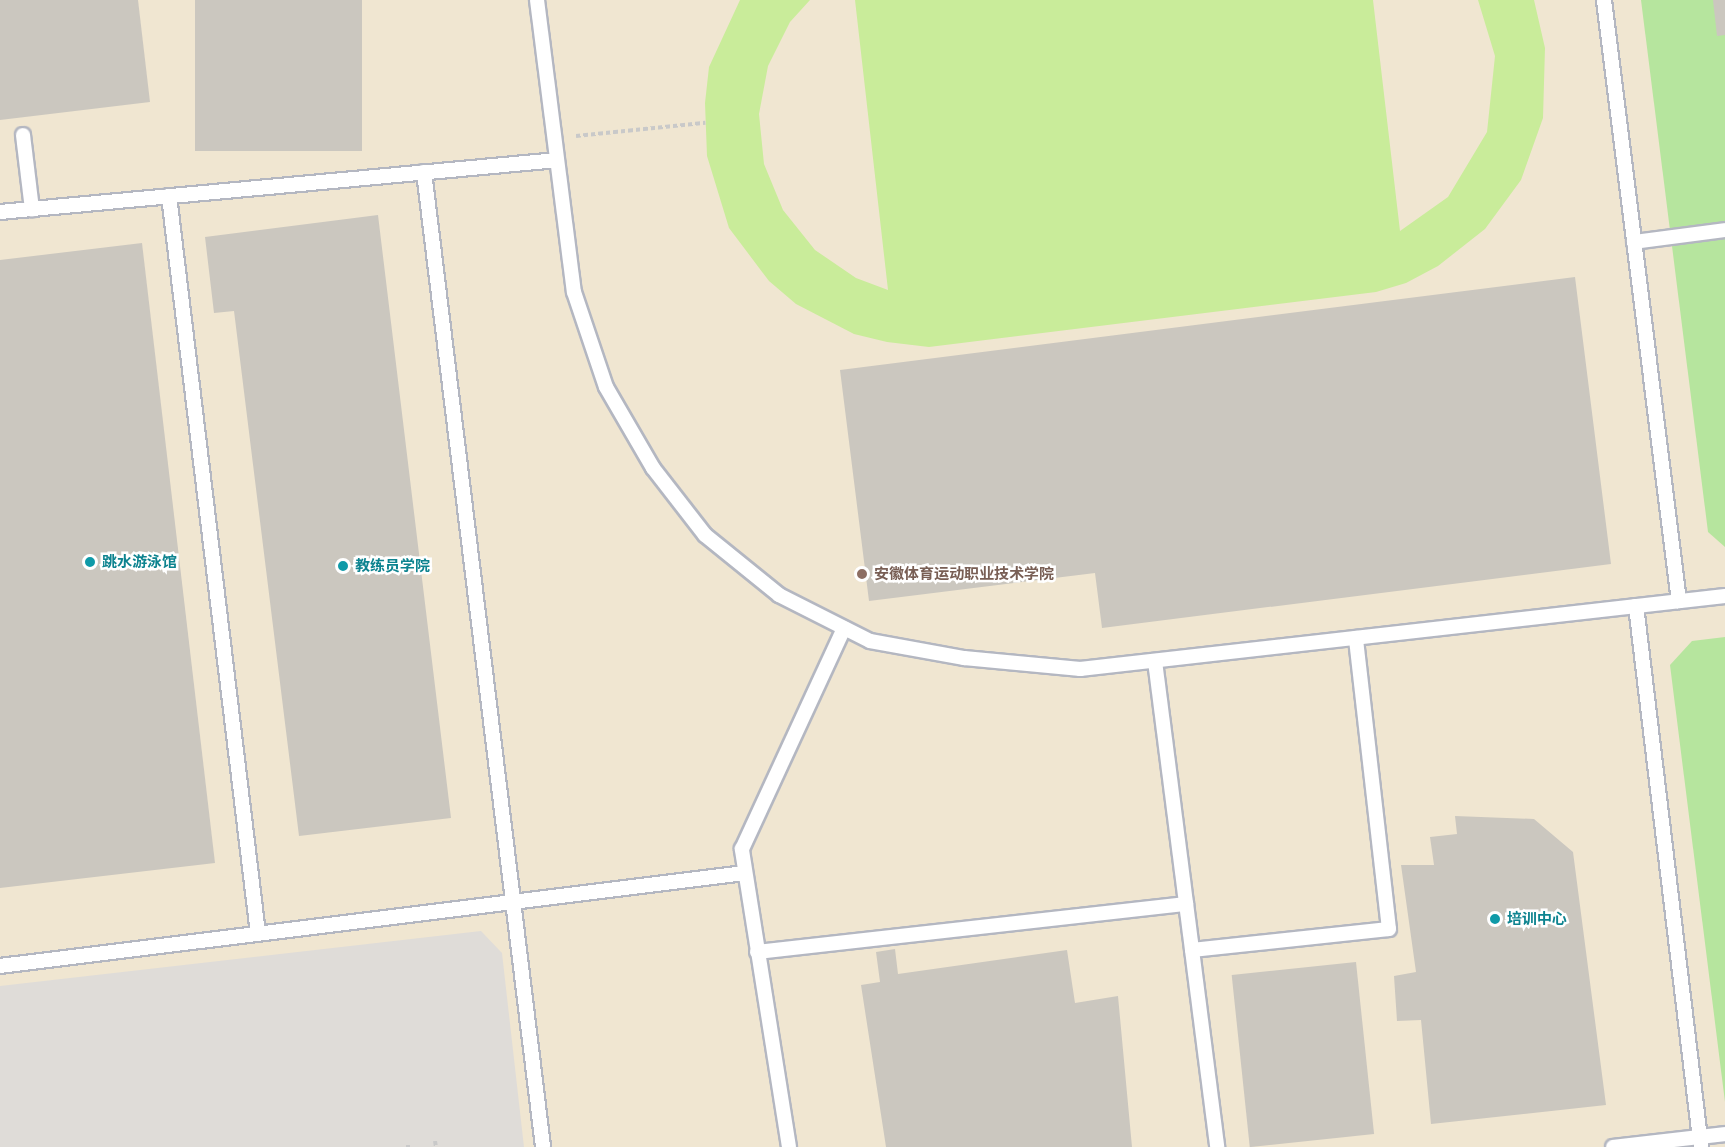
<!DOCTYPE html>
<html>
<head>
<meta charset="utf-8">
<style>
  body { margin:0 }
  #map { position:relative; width:1725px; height:1147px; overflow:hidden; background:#efe9e1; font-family:"IBM Plex Sans","Noto Sans SC",sans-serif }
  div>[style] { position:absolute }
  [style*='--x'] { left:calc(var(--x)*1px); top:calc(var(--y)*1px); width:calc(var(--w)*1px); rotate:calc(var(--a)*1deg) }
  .education>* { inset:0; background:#f0e6d1; transform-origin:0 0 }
  .green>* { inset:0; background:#b6e59e }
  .pitch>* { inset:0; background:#c9ec9a }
  .plaza>* { inset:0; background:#dfdcd8 }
  .building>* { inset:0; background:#cbc7bf; transform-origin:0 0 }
  .path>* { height:4px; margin-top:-2px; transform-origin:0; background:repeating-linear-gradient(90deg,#c9c9c9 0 4.5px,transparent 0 7.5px) }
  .roads { filter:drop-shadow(2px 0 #b4b7c1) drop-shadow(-2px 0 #b4b7c1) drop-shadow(0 2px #b4b7c1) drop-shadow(0 -2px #b4b7c1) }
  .lane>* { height:14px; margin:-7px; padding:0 7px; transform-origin:7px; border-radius:7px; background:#fff }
  .dots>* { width:16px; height:16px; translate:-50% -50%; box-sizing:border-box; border:3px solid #fff; border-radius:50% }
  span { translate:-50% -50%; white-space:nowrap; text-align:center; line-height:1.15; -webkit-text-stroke:5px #fff; paint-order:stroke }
  .culture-label { font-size:15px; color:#0d838f; font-weight:700 }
  .left { translate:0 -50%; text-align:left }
  .education-label { font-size:15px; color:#785e54; font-weight:700 }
</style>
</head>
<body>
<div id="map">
  <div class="education">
    <i style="left:0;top:0;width:1725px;height:1147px"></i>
  </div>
  <div class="green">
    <i style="clip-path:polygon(1641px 0,1725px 0,1725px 547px,1708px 532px)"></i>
    <i style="clip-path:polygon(1725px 637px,1725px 1102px,1670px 665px,1692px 641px)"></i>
  </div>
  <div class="pitch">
    <i style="clip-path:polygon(740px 0,810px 0,790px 22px,768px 66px,759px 114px,764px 164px,783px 210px,815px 250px,856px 278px,888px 290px,855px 0,1373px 0,1400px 231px,1448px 197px,1487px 132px,1495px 56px,1478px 0,1534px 0,1545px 48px,1543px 118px,1521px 180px,1485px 229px,1438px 266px,1406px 283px,1376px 292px,929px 347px,887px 342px,854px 334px,796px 304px,769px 281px,729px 228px,707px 156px,705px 103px,709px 67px)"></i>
  </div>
  <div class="plaza">
    <i style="clip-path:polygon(481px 931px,502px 953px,524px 1147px,0 1147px,0 986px)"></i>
  </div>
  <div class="building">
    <i style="clip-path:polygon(0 0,138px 0,150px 102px,0 120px)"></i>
    <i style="left:195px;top:0;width:167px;height:151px"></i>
    <i style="clip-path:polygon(1713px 0,1725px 0,1725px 35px,1717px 36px)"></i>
    <i style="clip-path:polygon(378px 215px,451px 818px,299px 836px,234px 311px,214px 313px,205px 237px)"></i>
    <i style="clip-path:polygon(142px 243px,215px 863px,0 888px,0 260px)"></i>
    <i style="clip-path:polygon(1575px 277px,1611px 564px,1102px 628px,1095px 573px,869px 601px,840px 370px)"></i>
    <i style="clip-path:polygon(1455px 816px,1534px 819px,1573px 852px,1606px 1105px,1431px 1124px,1421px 1020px,1397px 1021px,1394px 976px,1416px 972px,1401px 865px,1434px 865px,1430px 837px,1457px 834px)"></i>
    <i style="clip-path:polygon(895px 949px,898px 974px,1067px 950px,1075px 1003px,1118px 996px,1132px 1147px,886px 1147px,861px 985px,880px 982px,876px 952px)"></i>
    <i style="left:1356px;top:962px;width:173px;height:125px;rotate:84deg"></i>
  </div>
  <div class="path">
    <i style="--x:576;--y:136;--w:130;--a:-5.8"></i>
    <i style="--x:435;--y:1141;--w:6;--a:81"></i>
    <i style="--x:408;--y:1145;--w:2;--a:90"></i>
  </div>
  <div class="roads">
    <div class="lane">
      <i style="--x:537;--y:0;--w:294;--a:82.8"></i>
      <i style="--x:574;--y:292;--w:100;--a:71.4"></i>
      <i style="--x:606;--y:387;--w:94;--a:59.9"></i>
      <i style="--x:653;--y:468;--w:85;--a:52.2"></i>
      <i style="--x:705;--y:535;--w:95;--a:39"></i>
      <i style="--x:779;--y:595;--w:102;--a:26.8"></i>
      <i style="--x:870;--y:641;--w:96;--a:10.3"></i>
      <i style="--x:964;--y:658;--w:117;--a:5.4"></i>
      <i style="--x:1080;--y:669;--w:649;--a:-6.46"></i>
      <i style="--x:1604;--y:0;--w:606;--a:82.89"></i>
      <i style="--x:23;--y:135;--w:75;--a:83.1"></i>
      <i style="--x:424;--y:172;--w:982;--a:83.04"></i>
      <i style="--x:169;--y:196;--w:743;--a:83.12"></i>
      <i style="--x:0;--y:212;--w:559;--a:-5.33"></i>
      <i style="--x:1634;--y:242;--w:92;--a:-7.5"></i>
      <i style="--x:1636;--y:606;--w:545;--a:83.15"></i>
      <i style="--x:1155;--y:661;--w:490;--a:82.7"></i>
      <i style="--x:1192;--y:950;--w:198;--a:-6.1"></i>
      <i style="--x:1389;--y:929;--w:293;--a:-96.5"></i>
      <i style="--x:757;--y:952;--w:432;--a:-6.4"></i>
      <i style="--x:0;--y:966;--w:751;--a:-7.12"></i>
      <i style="--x:789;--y:1147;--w:302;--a:-99"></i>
      <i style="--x:742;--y:849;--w:243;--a:-65.2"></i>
      <i style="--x:1613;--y:1147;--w:113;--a:-6.6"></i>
    </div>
  </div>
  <div class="dots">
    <i style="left:90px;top:562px;background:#0f9aa8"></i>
    <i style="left:343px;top:566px;background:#0f9aa8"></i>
    <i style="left:862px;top:574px;background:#8d6e63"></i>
    <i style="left:1495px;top:919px;background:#0f9aa8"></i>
  </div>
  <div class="culture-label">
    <span class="left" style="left:102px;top:562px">跳水游泳馆</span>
    <span class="left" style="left:355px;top:566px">教练员学院</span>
    <span class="left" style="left:1507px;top:919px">培训中心</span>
  </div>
  <div class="education-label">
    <span class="left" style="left:874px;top:574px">安徽体育运动职业技术学院</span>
  </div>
</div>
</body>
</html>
